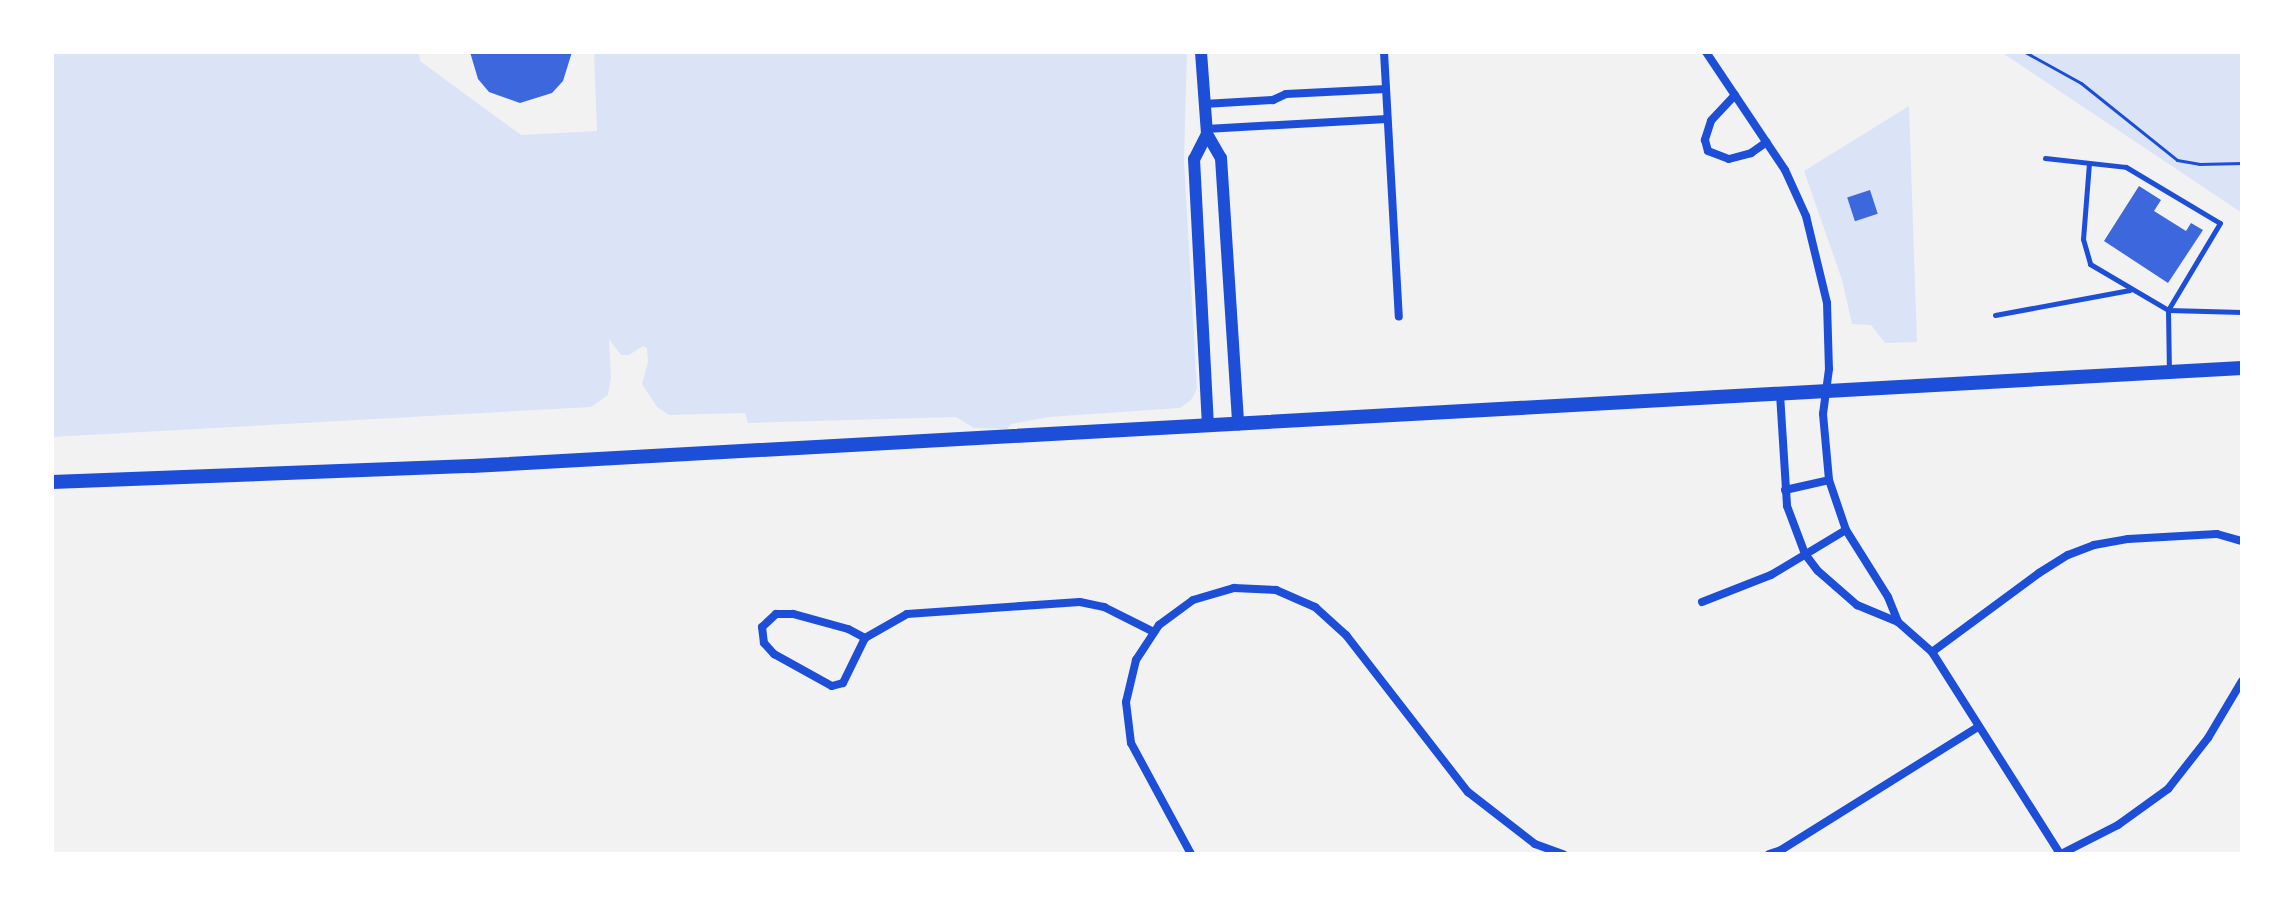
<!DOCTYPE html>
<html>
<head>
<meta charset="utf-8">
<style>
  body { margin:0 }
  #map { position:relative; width:2294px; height:906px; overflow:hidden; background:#f2f2f2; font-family:Karla,sans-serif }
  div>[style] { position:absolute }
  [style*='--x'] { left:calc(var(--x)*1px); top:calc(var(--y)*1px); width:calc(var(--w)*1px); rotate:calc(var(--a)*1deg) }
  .green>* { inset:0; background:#dbe4f7 }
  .building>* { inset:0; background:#3d67dc; transform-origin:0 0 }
  .path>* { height:3px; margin:-1.5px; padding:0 1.5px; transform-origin:1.5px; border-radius:1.5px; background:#1d4ed8 }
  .service>* { height:5px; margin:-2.5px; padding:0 2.5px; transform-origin:2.5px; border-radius:2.5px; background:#1d4ed8 }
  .minor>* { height:8px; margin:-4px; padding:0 4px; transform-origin:4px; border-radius:4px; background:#1d4ed8 }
  .tertiary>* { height:12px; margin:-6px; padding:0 6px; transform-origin:6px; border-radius:6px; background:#1d4ed8 }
  .secondary>* { height:14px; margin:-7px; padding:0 7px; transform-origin:7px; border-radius:7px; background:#1d4ed8 }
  span { translate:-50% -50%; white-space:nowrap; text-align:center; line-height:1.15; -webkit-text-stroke:7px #fff; paint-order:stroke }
  .frame { position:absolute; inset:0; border:54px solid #fff; pointer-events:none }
</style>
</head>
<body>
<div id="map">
  <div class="green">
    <i style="clip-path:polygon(52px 52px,419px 52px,420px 61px,521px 135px,597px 131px,594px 52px,1187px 52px,1184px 160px,1197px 389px,1191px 400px,1180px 408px,1049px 417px,1011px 424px,1007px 429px,974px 428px,956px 417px,748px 423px,745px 413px,669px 415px,657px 407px,642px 384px,648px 362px,647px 348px,643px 346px,629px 355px,621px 355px,609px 339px,611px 378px,608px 395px,591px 407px,52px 437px)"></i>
    <i style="clip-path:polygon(2001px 52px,2242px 52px,2242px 213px)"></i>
    <i style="clip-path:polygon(1909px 106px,1917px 342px,1885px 343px,1871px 325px,1852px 324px,1842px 280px,1804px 171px)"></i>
  </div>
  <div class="building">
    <i style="clip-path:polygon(470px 52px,572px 52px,563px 81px,552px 93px,520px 103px,489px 92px,478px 79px)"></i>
    <i style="clip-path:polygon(2139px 186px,2161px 200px,2154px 211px,2186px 231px,2191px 223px,2203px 230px,2168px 283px,2104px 241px)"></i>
    <i style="left:1870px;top:190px;width:25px;height:24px;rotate:72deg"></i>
  </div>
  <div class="path">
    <i style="--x:2025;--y:52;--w:64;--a:29"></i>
    <i style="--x:2081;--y:83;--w:123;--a:38.7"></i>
    <i style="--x:2177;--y:160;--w:22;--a:10"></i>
    <i style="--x:2199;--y:164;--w:43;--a:-1.3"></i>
  </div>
  <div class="service">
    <i style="--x:2045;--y:158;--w:81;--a:6.3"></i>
    <i style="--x:2126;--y:167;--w:109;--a:30.8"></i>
    <i style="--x:2220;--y:223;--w:101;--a:120.9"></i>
    <i style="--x:2168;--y:310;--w:61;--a:89.1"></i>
    <i style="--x:2089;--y:163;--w:76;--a:94.5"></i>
    <i style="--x:2083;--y:239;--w:26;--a:74"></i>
    <i style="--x:2090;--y:264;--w:91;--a:30.5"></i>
    <i style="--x:2168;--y:310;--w:74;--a:1.5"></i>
    <i style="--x:1995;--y:315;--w:137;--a:-10.5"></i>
  </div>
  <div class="minor">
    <i style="--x:1384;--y:52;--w:265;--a:86.8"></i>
    <i style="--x:1706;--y:52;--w:142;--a:56.2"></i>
    <i style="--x:1785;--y:170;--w:51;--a:65.5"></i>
    <i style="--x:1806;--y:216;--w:89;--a:76.4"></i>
    <i style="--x:1827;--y:303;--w:66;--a:88.3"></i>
    <i style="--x:1829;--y:369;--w:45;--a:97.6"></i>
    <i style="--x:1823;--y:414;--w:66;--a:84.8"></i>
    <i style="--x:1829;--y:480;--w:53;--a:71.2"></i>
    <i style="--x:1846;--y:530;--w:79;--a:57.9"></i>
    <i style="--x:1888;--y:597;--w:27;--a:68"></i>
    <i style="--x:1735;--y:95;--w:35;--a:133"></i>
    <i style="--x:1711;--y:121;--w:20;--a:108"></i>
    <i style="--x:1705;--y:140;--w:11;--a:75"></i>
    <i style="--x:1708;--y:151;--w:22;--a:21"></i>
    <i style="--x:1729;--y:159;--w:23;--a:-15"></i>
    <i style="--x:1751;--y:153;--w:19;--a:-35"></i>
    <i style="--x:1204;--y:104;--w:69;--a:-3.3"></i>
    <i style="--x:1273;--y:100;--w:14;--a:-25"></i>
    <i style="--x:1286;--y:94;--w:100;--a:-2.9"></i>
    <i style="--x:1206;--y:129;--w:181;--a:-3.2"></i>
    <i style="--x:1780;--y:394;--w:112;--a:86.4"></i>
    <i style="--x:1787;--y:506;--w:51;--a:69.4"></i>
    <i style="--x:1805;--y:554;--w:21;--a:53"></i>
    <i style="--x:1818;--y:571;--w:52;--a:41.1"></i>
    <i style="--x:1857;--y:605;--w:44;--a:22.5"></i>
    <i style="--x:1898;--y:622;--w:45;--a:41.4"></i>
    <i style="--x:1932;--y:652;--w:239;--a:57.6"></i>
    <i style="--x:1785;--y:490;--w:45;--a:-12.8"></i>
    <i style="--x:1702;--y:602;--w:74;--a:-21.4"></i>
    <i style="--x:1771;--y:575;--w:87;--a:-31"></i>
    <i style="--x:865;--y:638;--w:19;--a:-152"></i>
    <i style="--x:848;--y:629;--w:57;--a:-164.7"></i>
    <i style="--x:793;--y:614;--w:17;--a:180"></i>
    <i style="--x:776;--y:614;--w:19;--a:137"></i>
    <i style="--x:762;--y:627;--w:16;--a:83"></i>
    <i style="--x:764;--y:643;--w:15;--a:48"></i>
    <i style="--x:774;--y:654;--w:66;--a:28.9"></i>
    <i style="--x:832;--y:686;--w:11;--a:-15"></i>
    <i style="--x:843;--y:683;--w:50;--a:-63.9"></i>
    <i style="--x:865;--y:638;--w:48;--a:-29.7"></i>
    <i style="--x:907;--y:614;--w:173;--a:-4"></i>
    <i style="--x:1080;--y:602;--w:25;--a:12"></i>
    <i style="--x:1104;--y:607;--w:56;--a:26.6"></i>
    <i style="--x:1932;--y:652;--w:133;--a:-36.4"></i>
    <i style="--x:2039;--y:573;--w:34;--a:-32"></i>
    <i style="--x:2068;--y:555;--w:28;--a:-21"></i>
    <i style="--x:2094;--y:545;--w:35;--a:-10"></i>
    <i style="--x:2128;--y:539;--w:89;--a:-3.2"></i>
    <i style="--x:2217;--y:534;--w:26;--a:16"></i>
    <i style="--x:1191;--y:854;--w:126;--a:-118.4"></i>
    <i style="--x:1131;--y:743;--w:41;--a:-97"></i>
    <i style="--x:1126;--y:702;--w:43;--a:-76.6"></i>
    <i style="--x:1136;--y:660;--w:42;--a:-56.7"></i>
    <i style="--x:1159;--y:625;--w:42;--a:-36.3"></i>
    <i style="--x:1193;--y:600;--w:43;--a:-16.3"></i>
    <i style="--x:1234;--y:588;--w:42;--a:2.7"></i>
    <i style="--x:1276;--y:590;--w:43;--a:23.6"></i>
    <i style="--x:1315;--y:607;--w:42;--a:42.1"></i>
    <i style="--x:1346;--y:635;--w:199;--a:52.2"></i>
    <i style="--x:1468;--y:792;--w:85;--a:37.8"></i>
    <i style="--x:1535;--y:844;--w:30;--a:20"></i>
    <i style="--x:1769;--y:854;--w:13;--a:-18"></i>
    <i style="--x:1781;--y:850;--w:232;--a:-32"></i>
    <i style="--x:2061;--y:854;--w:64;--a:-27"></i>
    <i style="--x:2118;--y:825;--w:62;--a:-35.8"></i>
    <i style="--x:2168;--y:789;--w:65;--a:-51.9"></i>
    <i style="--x:2208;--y:738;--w:66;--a:-59.2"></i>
  </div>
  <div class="tertiary">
    <i style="--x:1201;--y:52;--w:82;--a:85.8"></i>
    <i style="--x:1207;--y:134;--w:28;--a:60"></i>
    <i style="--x:1221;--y:158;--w:267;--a:86.3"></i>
    <i style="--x:1207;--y:134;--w:28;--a:117"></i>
    <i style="--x:1194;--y:159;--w:267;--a:87"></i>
  </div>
  <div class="secondary">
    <i style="--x:52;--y:482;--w:420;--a:-2.2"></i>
    <i style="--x:472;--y:466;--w:1773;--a:-3.17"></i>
  </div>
  <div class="frame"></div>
</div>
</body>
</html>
